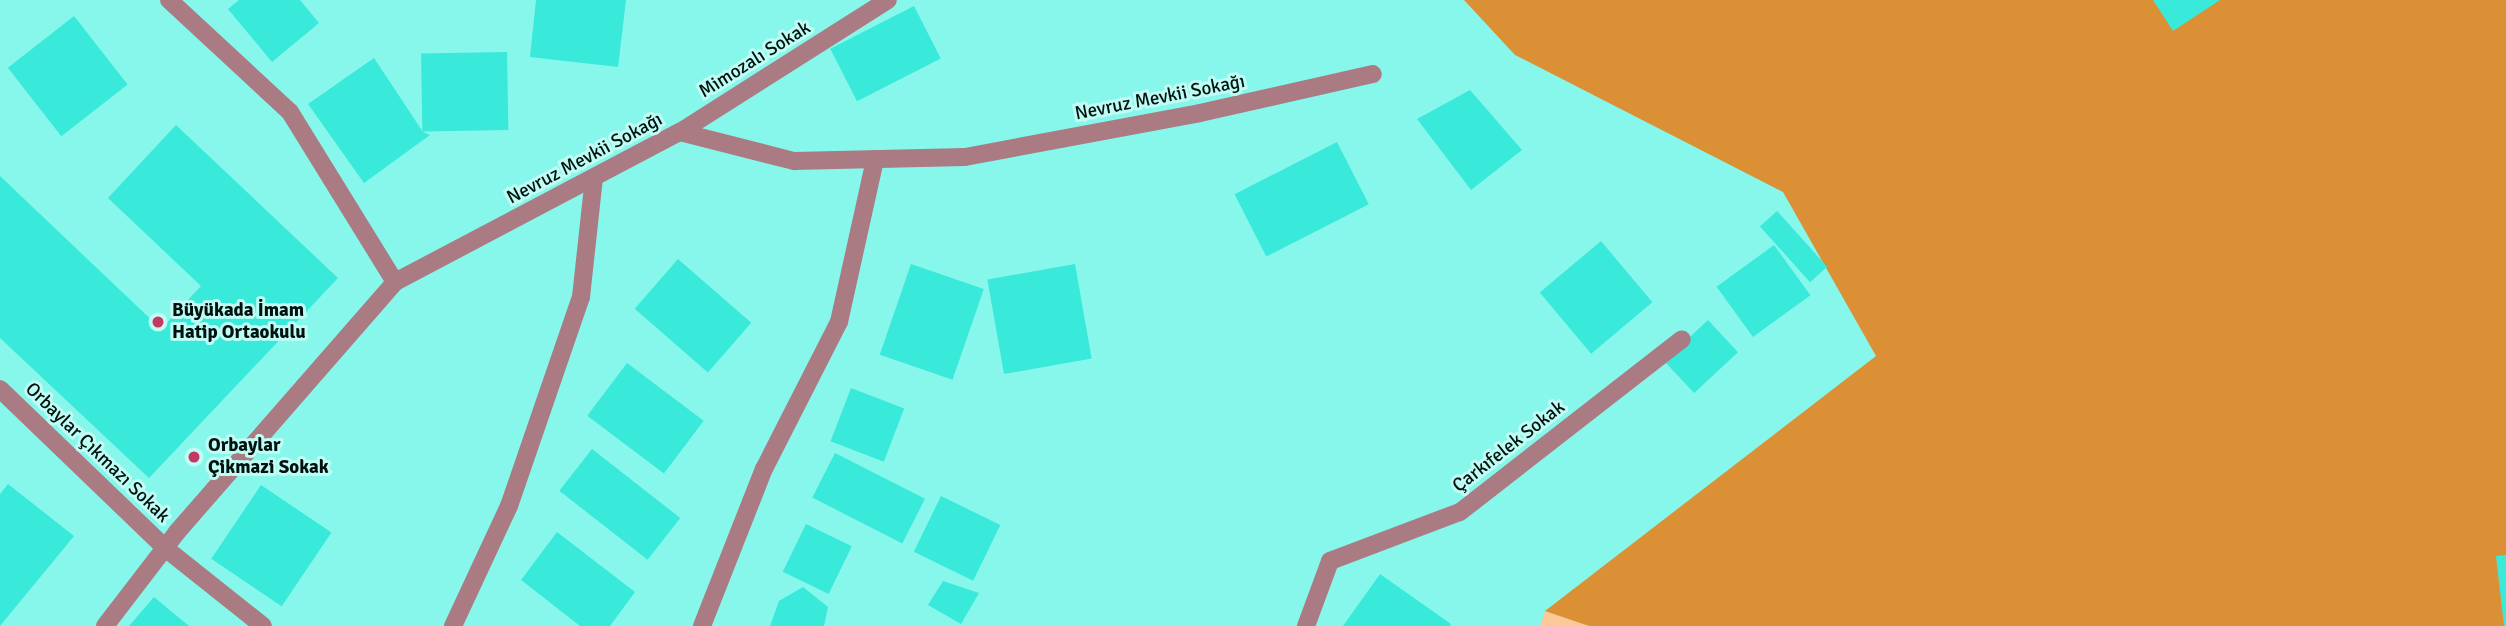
<!DOCTYPE html>
<html>
<head>
<meta charset="utf-8">
<style>
  body { margin:0 }
  #map { position:relative; width:2506px; height:626px; overflow:hidden; background:#88f7eb; font-family:Signika,sans-serif }
  div>[style] { position:absolute }
  [style*='--x'] { left:calc(var(--x)*1px); top:calc(var(--y)*1px); width:calc(var(--w)*1px); rotate:calc(var(--a)*1deg) }
  .green>* { inset:0; background:#fbc896 }
  .forest>* { inset:0; background:#dc9035 }
  .building>* { inset:0; background:#39e9da; transform-origin:0 0 }
  .minor>* { height:18px; margin:-9px; padding:0 9px; transform-origin:9px; border-radius:9px; background:#ab7b84 }
  .dots>* { width:19px; height:19px; translate:-50% -50%; box-sizing:border-box; border:4px solid #befcf4; border-radius:50% }
  span { translate:-50% -50%; white-space:nowrap; text-align:center; line-height:1.15; -webkit-text-stroke:6px #befcf4; paint-order:stroke }
  .street-label { font-size:19px; color:#00110f }
  .poi-label { font-size:19px; color:#00110f; font-weight:700 }
  .left { translate:0 -50%; text-align:left }
</style>
</head>
<body>
<div id="map">
  <div class="green">
    <i style="clip-path:polygon(1545px 611px,1589px 626px,1540px 626px)"></i>
  </div>
  <div class="forest">
    <i style="clip-path:polygon(1464px 0,2506px 0,2506px 626px,1589px 626px,1545px 611px,1876px 356px,1783px 192px,1515px 55px)"></i>
  </div>
  <div class="building">
    <i style="clip-path:polygon(239px 0,300px 0,319px 23px,272px 62px,228px 9px)"></i>
    <i style="clip-path:polygon(536px 0,626px 0,618px 67px,530px 57px)"></i>
    <i style="clip-path:polygon(2153px 0,2220px 0,2173px 31px)"></i>
    <i style="left:914px;top:6px;width:59px;height:94px;rotate:63deg"></i>
    <i style="left:74px;top:16px;width:87px;height:84px;rotate:52deg"></i>
    <i style="left:507px;top:52px;width:78px;height:86px;rotate:89deg"></i>
    <i style="clip-path:polygon(374px 58px,423px 132px,430px 135px,364px 183px,308px 104px)"></i>
    <i style="clip-path:polygon(1470px 90px,1522px 150px,1471px 190px,1417px 119px)"></i>
    <i style="clip-path:polygon(176px 125px,338px 278px,149px 478px,0 338px,0 176px,161px 329px,201px 286px,108px 198px)"></i>
    <i style="left:1337px;top:142px;width:70px;height:115px;rotate:63deg"></i>
    <i style="left:1777px;top:211px;width:75px;height:23px;rotate:48deg"></i>
    <i style="left:1601px;top:241px;width:80px;height:80px;rotate:50deg"></i>
    <i style="left:1774px;top:245px;width:62px;height:71px;rotate:54deg"></i>
    <i style="left:678px;top:259px;width:97px;height:66px;rotate:41deg"></i>
    <i style="left:911px;top:264px;width:77px;height:96px;rotate:19deg"></i>
    <i style="left:1075px;top:264px;width:96px;height:89px;rotate:80deg"></i>
    <i style="left:1708px;top:320px;width:44px;height:60px;rotate:47deg"></i>
    <i style="left:627px;top:363px;width:96px;height:66px;rotate:37deg"></i>
    <i style="left:851px;top:388px;width:57px;height:57px;rotate:21deg"></i>
    <i style="left:592px;top:449px;width:112px;height:53px;rotate:38deg"></i>
    <i style="left:835px;top:453px;width:101px;height:50px;rotate:27deg"></i>
    <i style="clip-path:polygon(8px 484px,74px 536px,0 626px,0 494px)"></i>
    <i style="left:261px;top:485px;width:85px;height:89px;rotate:34deg"></i>
    <i style="left:941px;top:496px;width:66px;height:62px;rotate:26deg"></i>
    <i style="left:806px;top:524px;width:51px;height:53px;rotate:26deg"></i>
    <i style="clip-path:polygon(557px 532px,635px 592px,610px 626px,580px 626px,521px 580px)"></i>
    <i style="clip-path:polygon(2506px 555px,2506px 626px,2504px 626px,2496px 556px)"></i>
    <i style="clip-path:polygon(1380px 574px,1451px 624px,1450px 626px,1343px 626px)"></i>
    <i style="clip-path:polygon(943px 581px,979px 593px,961px 624px,928px 605px)"></i>
    <i style="clip-path:polygon(803px 587px,828px 607px,824px 626px,770px 626px,779px 601px)"></i>
    <i style="clip-path:polygon(154px 597px,189px 626px,129px 626px)"></i>
  </div>
  <div class="minor">
    <i style="--x:169;--y:0;--w:165;--a:42.8"></i>
    <i style="--x:290;--y:112;--w:200;--a:58.3"></i>
    <i style="--x:680;--y:132;--w:246;--a:-32.4"></i>
    <i style="--x:0;--y:389;--w:229;--a:43.9"></i>
    <i style="--x:165;--y:548;--w:125;--a:38.5"></i>
    <i style="--x:105;--y:626;--w:118;--a:-52.5"></i>
    <i style="--x:177;--y:532;--w:332;--a:-48.9"></i>
    <i style="--x:395;--y:282;--w:322;--a:-27.8"></i>
    <i style="--x:680;--y:132;--w:118;--a:14.3"></i>
    <i style="--x:794;--y:161;--w:171;--a:-1.3"></i>
    <i style="--x:965;--y:157;--w:239;--a:-10.6"></i>
    <i style="--x:1200;--y:113;--w:177;--a:-12.7"></i>
    <i style="--x:453;--y:626;--w:132;--a:-65"></i>
    <i style="--x:509;--y:506;--w:221;--a:-71"></i>
    <i style="--x:581;--y:297;--w:120;--a:-83.8"></i>
    <i style="--x:702;--y:626;--w:169;--a:-68.5"></i>
    <i style="--x:764;--y:469;--w:165;--a:-63"></i>
    <i style="--x:839;--y:322;--w:167;--a:-77.5"></i>
    <i style="--x:1306;--y:626;--w:69;--a:-69.7"></i>
    <i style="--x:1330;--y:561;--w:139;--a:-20.7"></i>
    <i style="--x:1460;--y:512;--w:281;--a:-37.9"></i>
  </div>
  <div class="dots">
    <i style="left:158px;top:322px;background:#c53763"></i>
    <i style="left:194px;top:457px;background:#c53763"></i>
  </div>
  <div class="street-label">
    <span style="left:755px;top:60px;rotate:-32deg">Mimozalı Sokak</span>
    <span style="left:1160px;top:98px;rotate:-11deg">Nevruz Mevkii Sokağı</span>
    <span style="left:585px;top:159px;rotate:-28deg">Nevruz Mevkii Sokağı</span>
    <span style="left:1509px;top:447px;rotate:-38deg">Çarkıfelek Sokak</span>
    <span style="left:97px;top:453px;rotate:44deg">Orbaylar Çıkmazı Sokak</span>
  </div>
  <div class="poi-label">
    <span class="left" style="left:172px;top:322px">Büyükada İmam<br>Hatip Ortaokulu</span>
    <span class="left" style="left:208px;top:457px">Orbaylar<br>Çikmazi Sokak</span>
  </div>
</div>
</body>
</html>
